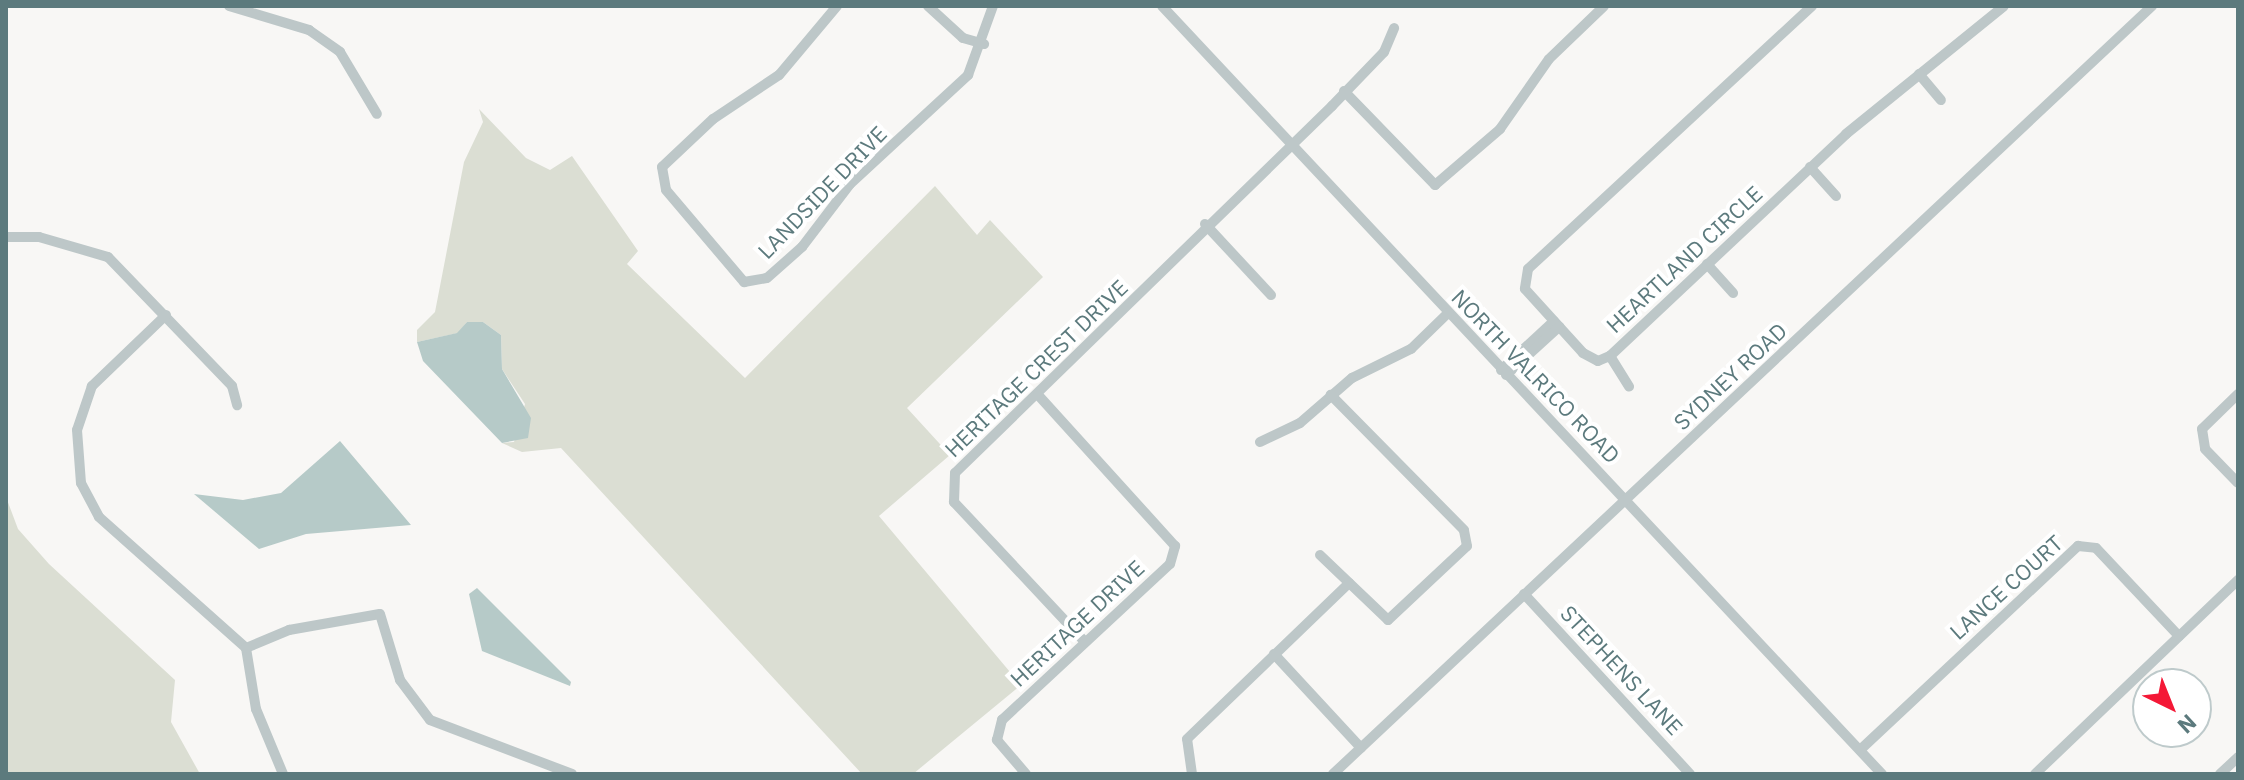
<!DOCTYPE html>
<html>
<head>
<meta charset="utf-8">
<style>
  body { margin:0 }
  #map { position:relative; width:2244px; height:780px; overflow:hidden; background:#f8f7f5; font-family:"IBM Plex Sans",sans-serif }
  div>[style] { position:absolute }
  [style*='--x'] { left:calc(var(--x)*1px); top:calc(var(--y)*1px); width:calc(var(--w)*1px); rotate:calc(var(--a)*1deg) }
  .green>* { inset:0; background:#dbded3 }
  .water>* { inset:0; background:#b6cac8 }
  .minor>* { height:10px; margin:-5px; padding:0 5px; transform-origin:5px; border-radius:5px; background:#bdc7c8 }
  span { translate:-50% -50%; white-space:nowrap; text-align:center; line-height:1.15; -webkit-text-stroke:8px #fff; paint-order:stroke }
  .street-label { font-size:22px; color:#5c7a7d }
  .frame { position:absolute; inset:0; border:8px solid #5c7a7d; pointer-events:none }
  .north { position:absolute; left:2132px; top:668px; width:80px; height:80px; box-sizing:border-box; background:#fff; border:2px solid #becacb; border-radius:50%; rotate:137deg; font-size:22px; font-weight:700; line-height:32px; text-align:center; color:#5c7a7d }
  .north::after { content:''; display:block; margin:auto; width:28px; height:36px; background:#f41836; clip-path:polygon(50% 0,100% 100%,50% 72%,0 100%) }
</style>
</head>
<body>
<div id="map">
  <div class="green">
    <i style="clip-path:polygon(479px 109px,526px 158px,550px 170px,572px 156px,638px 251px,627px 264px,745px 378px,935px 186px,977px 235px,990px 220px,1043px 277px,907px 408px,950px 455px,879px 516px,1021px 685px,913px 774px,862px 774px,561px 448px,522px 452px,502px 443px,514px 442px,525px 404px,502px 369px,501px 335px,483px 322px,467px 322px,458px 333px,417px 342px,417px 330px,435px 312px,464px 162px,483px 122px)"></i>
    <i style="clip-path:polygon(6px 497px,18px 529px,49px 564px,175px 680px,171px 722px,200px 774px,6px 774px)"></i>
  </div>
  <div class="water">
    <i style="clip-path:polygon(467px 322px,483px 322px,501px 335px,502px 369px,531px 418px,528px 438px,502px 443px,423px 361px,417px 342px,457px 333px)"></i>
    <i style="clip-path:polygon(340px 441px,411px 525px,306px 534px,259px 549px,194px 494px,243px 500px,281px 493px)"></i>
    <i style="clip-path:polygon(477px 588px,571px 682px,570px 686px,482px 651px,469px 594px)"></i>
  </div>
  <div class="minor">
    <i style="--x:229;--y:6;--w:84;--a:16.7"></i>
    <i style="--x:309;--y:30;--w:38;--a:35"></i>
    <i style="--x:340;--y:52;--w:72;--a:59.2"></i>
    <i style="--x:837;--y:6;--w:90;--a:130"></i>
    <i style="--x:779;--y:75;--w:79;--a:146.3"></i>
    <i style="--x:713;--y:119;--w:70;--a:136.7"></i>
    <i style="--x:662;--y:167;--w:23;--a:80"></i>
    <i style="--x:666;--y:190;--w:121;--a:49.7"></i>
    <i style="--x:744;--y:282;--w:23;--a:-10"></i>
    <i style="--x:767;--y:278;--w:47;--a:-41.5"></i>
    <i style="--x:802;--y:247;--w:79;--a:-52.7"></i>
    <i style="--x:850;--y:184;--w:161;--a:-42.7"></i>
    <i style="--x:968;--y:75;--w:73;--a:-70.1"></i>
    <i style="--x:928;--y:6;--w:47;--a:42.4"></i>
    <i style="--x:963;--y:38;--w:22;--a:16"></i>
    <i style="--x:1162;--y:6;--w:1053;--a:46.85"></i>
    <i style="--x:1812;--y:6;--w:387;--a:137.2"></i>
    <i style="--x:1528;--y:269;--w:20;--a:99"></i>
    <i style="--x:1525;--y:289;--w:86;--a:47.8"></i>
    <i style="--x:1583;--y:353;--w:17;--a:28"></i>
    <i style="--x:1598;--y:361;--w:13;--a:-23"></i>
    <i style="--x:1610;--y:356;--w:324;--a:-43.2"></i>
    <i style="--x:1846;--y:134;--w:203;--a:-39"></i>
    <i style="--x:1919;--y:74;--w:34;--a:50"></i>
    <i style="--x:1344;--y:91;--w:131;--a:45.9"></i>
    <i style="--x:1435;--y:185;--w:86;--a:-40.7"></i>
    <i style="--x:1500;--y:129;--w:85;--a:-55"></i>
    <i style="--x:1549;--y:59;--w:76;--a:-43.9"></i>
    <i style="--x:1810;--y:167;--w:39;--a:48"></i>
    <i style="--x:1205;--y:224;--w:97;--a:47.1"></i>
    <i style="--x:6;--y:237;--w:33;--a:0"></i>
    <i style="--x:39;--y:237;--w:72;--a:16.2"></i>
    <i style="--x:108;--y:257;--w:179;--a:46.1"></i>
    <i style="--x:232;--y:386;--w:20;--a:75"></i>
    <i style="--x:1707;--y:264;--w:39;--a:48"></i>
    <i style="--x:166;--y:315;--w:103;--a:136.2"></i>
    <i style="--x:92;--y:386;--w:46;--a:108.8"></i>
    <i style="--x:77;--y:430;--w:53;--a:85.7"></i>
    <i style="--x:81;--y:483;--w:38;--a:62"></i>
    <i style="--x:99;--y:517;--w:197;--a:41.7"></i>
    <i style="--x:246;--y:648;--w:62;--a:80.7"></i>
    <i style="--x:256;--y:709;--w:70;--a:67.4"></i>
    <i style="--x:1610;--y:356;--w:36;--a:58"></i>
    <i style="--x:1501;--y:370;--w:72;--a:-42.8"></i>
    <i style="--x:1506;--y:375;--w:72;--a:-42.2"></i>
    <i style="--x:2238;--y:394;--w:50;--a:135.8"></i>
    <i style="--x:2202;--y:429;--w:20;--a:81"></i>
    <i style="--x:2205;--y:449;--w:47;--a:45.9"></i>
    <i style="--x:1260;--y:442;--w:44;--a:-25.4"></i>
    <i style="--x:1300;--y:423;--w:69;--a:-40.9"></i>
    <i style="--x:1352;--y:378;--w:66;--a:-26.2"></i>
    <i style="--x:1411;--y:349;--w:52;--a:-44.2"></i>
    <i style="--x:1320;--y:555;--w:94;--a:43.7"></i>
    <i style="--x:1388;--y:620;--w:108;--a:-43.1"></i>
    <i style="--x:1467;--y:546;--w:16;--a:-101"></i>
    <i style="--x:1464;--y:530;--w:190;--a:-134.6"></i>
    <i style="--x:1524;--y:594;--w:245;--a:47.3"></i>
    <i style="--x:1085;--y:642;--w:192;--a:-133.1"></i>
    <i style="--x:954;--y:502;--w:29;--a:-88"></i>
    <i style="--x:955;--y:473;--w:526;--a:-44.23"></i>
    <i style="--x:1332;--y:106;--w:75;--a:-46.1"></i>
    <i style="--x:1384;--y:52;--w:26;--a:-67"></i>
    <i style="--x:246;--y:648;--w:47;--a:-22.7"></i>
    <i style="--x:289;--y:630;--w:92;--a:-10"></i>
    <i style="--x:380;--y:614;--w:69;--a:73.1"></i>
    <i style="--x:400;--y:680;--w:50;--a:53.1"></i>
    <i style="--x:430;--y:720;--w:152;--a:20.8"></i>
    <i style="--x:1274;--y:654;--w:128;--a:47.2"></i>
    <i style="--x:1860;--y:750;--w:299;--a:-43.1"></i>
    <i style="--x:2078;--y:546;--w:18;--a:6"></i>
    <i style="--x:2096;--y:548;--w:121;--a:46.7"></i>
    <i style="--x:1026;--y:774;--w:45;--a:-130.5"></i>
    <i style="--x:997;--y:740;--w:21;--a:-76"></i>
    <i style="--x:1002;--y:720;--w:229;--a:-42.9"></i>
    <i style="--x:1170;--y:564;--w:19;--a:-74"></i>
    <i style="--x:1175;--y:546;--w:204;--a:-132.2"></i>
    <i style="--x:1192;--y:774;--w:35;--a:-98"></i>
    <i style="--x:1187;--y:739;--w:225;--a:-43.9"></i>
    <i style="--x:1333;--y:774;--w:1123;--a:-43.16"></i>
    <i style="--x:2035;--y:774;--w:281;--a:-43.7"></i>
    <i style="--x:2220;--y:774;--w:25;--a:-43"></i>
  </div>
  <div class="street-label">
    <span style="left:822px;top:192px;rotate:-46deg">LANDSIDE DRIVE</span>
    <span style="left:1684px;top:259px;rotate:-43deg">HEARTLAND CIRCLE</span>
    <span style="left:1036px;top:368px;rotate:-44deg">HERITAGE CREST DRIVE</span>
    <span style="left:1536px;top:376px;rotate:46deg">NORTH VALRICO ROAD</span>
    <span style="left:1730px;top:376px;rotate:-43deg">SYDNEY ROAD</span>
    <span style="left:2006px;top:587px;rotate:-42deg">LANCE COURT</span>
    <span style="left:1077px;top:623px;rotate:-43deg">HERITAGE DRIVE</span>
    <span style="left:1622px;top:670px;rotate:47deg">STEPHENS LANE</span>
  </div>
  <div class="frame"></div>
  <div class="north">N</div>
</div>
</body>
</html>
